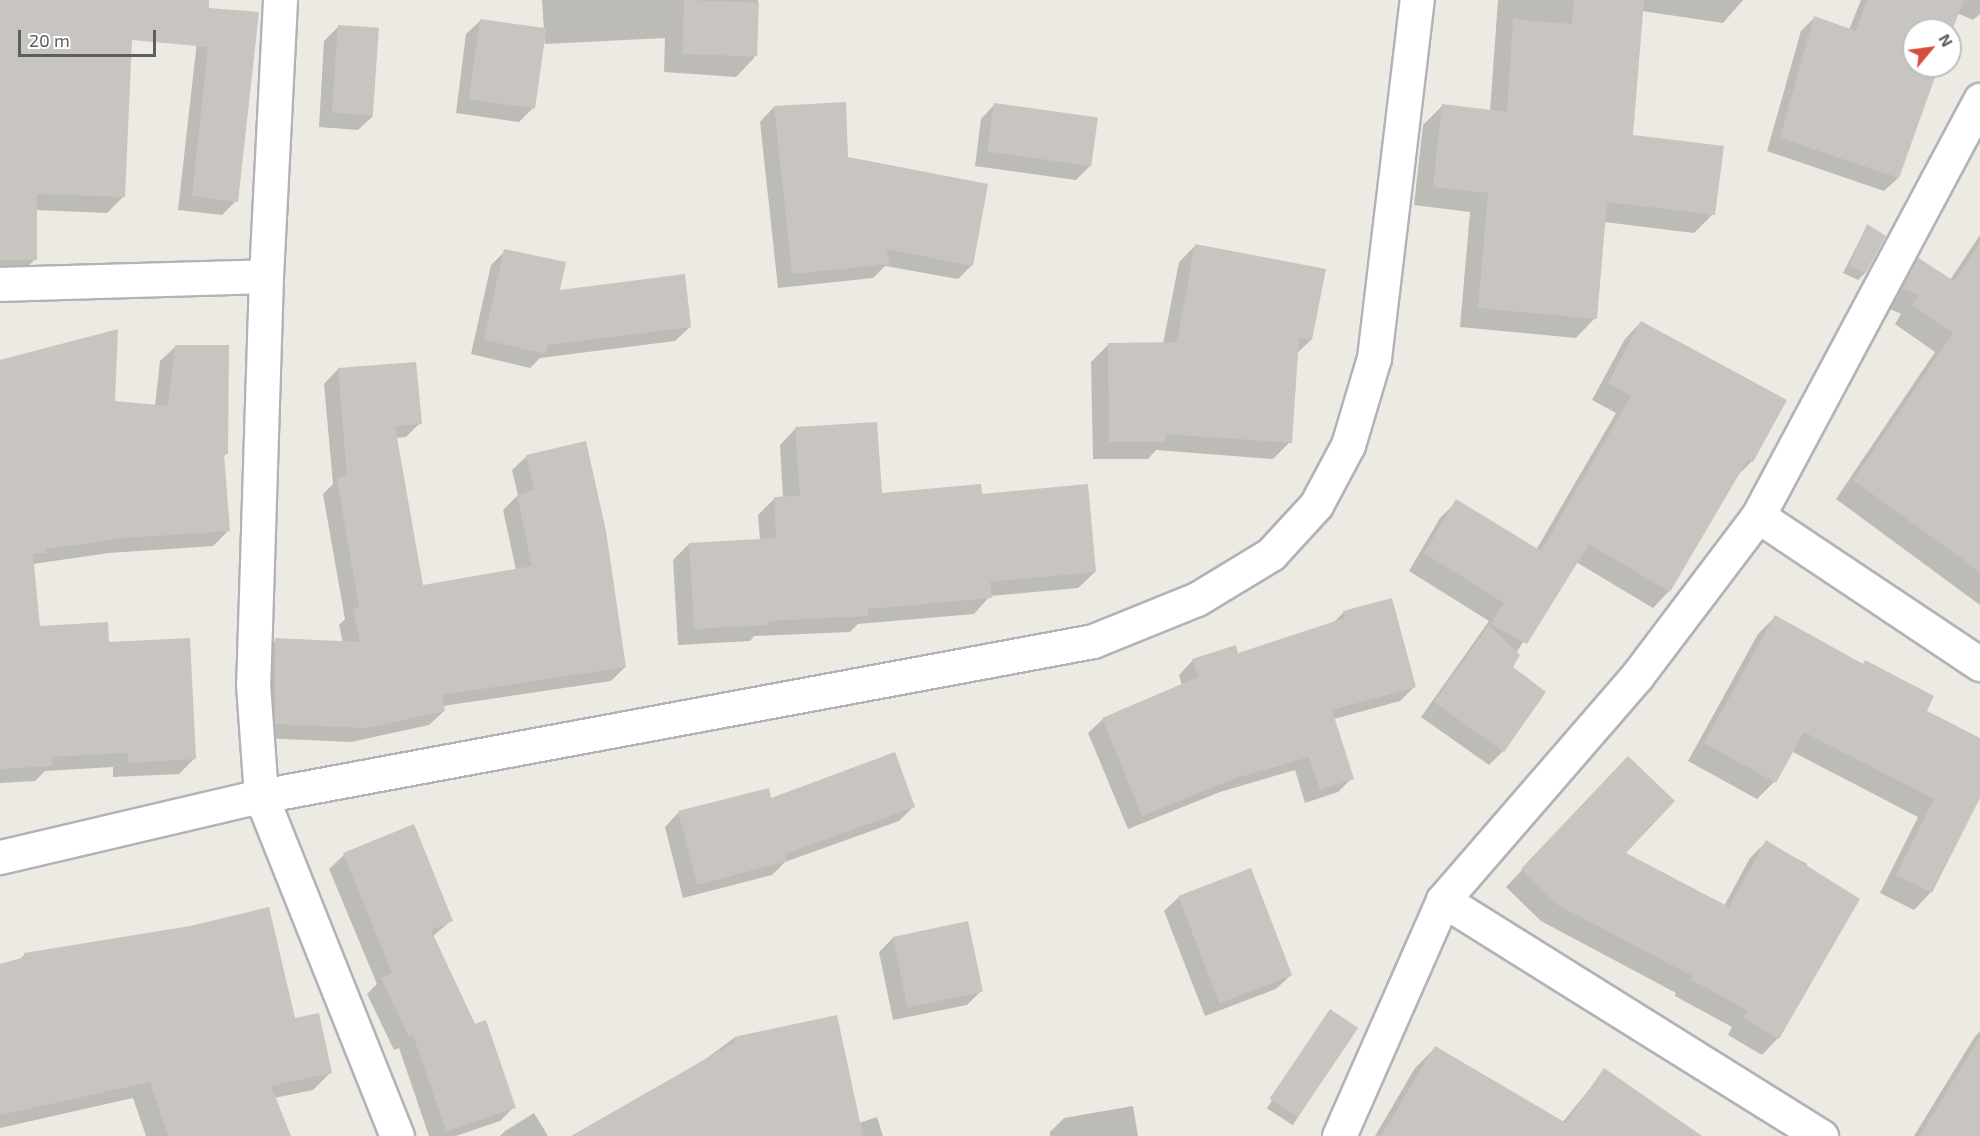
<!DOCTYPE html>
<html>
<head>
<meta charset="utf-8">
<style>
  body { margin:0 }
  #map { position:relative; width:1980px; height:1136px; overflow:hidden; background:#eceae3; font-family:"Exo 2",sans-serif }
  div>[style] { position:absolute }
  [style*='--x'] { left:calc(var(--x)*1px); top:calc(var(--y)*1px); width:calc(var(--w)*1px); rotate:calc(var(--a)*1deg) }
  .shadow>* { inset:0; background:#0003; transform-origin:0 0 }
  .building>* { inset:0; background:#c8c5c0; transform-origin:0 0 }
  .roads { filter:drop-shadow(2px 0 #b0b3b7) drop-shadow(-2px 0 #b0b3b7) drop-shadow(0 2px #b0b3b7) drop-shadow(0 -2px #b0b3b7) }
  .minor>* { height:33px; margin:-16.5px; padding:0 16.5px; transform-origin:16.5px; border-radius:16.5px; background:#fff }
  span { translate:-50% -50%; white-space:nowrap; text-align:center; line-height:1.15; -webkit-text-stroke:6px #fff; paint-order:stroke }
  .north { position:absolute; left:1902px; top:18px; width:60px; height:60px; box-sizing:border-box; background:#fff; border:2px solid #bdbfc0; border-radius:50%; rotate:61deg; font-size:16px; font-weight:700; line-height:24px; text-align:center; color:#5b5e62 }
  .north::after { content:''; display:block; margin:auto; width:21px; height:27px; background:#d54e41; clip-path:polygon(50% 0,100% 100%,50% 72%,0 100%) }
  .scale { position:absolute; left:18px; top:30px; width:138px; height:27px; box-sizing:border-box; border:3px solid #5b5e62; border-top:0; padding-left:8px; font-size:18px; line-height:21px; white-space:nowrap; color:#5b5e62; -webkit-text-stroke:4px #fff; paint-order:stroke }
</style>
</head>
<body>
<div id="map">
  <div class="shadow">
    <i style="clip-path:polygon(0 0,131px 0,123px 197px,107px 213px,36px 210px,35px 259px,19px 276px,0 276px)"></i>
    <i style="clip-path:polygon(542px 0,758px 0,754px 58px,736px 77px,664px 72px,665px 38px,545px 44px,544px 36px,533px 108px,519px 122px,456px 113px,466px 34px,481px 20px,544px 30px)"></i>
    <i style="clip-path:polygon(1498px 0,1743px 0,1723px 23px,1642px 11px,1632px 137px,1713px 214px,1694px 233px,1604px 222px,1595px 318px,1576px 338px,1460px 327px,1470px 212px,1414px 205px,1423px 125px,1442px 106px,1490px 111px)"></i>
    <i style="clip-path:polygon(1861px 0,1980px 0,1980px 14px,1973px 20px,1957px 13px,1949px 30px,1914px 30px,1914px 66px,1935px 66px,1898px 178px,1884px 191px,1767px 151px,1801px 31px,1814px 18px,1849px 30px)"></i>
    <i style="clip-path:polygon(212px 18px,236px 201px,222px 215px,178px 210px,198px 32px)"></i>
    <i style="clip-path:polygon(338px 27px,373px 116px,358px 130px,319px 127px,324px 41px)"></i>
    <i style="clip-path:polygon(995px 104px,1091px 165px,1076px 180px,975px 166px,981px 119px)"></i>
    <i style="clip-path:polygon(774px 107px,847px 159px,972px 265px,958px 279px,885px 266px,873px 278px,778px 288px,760px 122px)"></i>
    <i style="clip-path:polygon(1867px 226px,1865px 273px,1858px 280px,1843px 273px)"></i>
    <i style="clip-path:polygon(1980px 235px,1980px 605px,1836px 499px,1935px 352px,1895px 324px,1901px 314px,1884px 306px,1899px 278px,1918px 259px,1950px 280px)"></i>
    <i style="clip-path:polygon(1196px 245px,1311px 340px,1296px 354px,1290px 442px,1273px 459px,1156px 450px,1148px 459px,1093px 459px,1091px 362px,1108px 345px,1163px 344px,1179px 262px)"></i>
    <i style="clip-path:polygon(505px 251px,558px 292px,690px 327px,675px 341px,540px 358px,530px 368px,471px 354px,491px 265px)"></i>
    <i style="clip-path:polygon(1641px 322px,1752px 461px,1736px 477px,1669px 591px,1653px 608px,1576px 562px,1516px 653px,1511px 668px,1503px 751px,1489px 765px,1421px 717px,1489px 621px,1409px 571px,1440px 518px,1457px 501px,1536px 550px,1616px 413px,1592px 400px,1625px 339px)"></i>
    <i style="clip-path:polygon(176px 346px,227px 453px,223px 457px,228px 531px,213px 546px,109px 553px,33px 564px,39px 628px,107px 644px,194px 759px,179px 774px,113px 777px,113px 767px,45px 771px,35px 781px,0 783px,0 361px,114px 403px,155px 406px,160px 361px)"></i>
    <i style="clip-path:polygon(338px 369px,420px 423px,406px 437px,396px 438px,421px 587px,516px 570px,503px 510px,518px 495px,512px 470px,527px 456px,625px 667px,611px 681px,443px 706px,444px 711px,429px 725px,351px 742px,261px 738px,261px 654px,276px 640px,343px 643px,339px 625px,345px 619px,323px 494px,333px 484px,324px 384px)"></i>
    <i style="clip-path:polygon(796px 428px,881px 494px,981px 496px,1095px 572px,1078px 588px,990px 596px,974px 614px,858px 624px,850px 632px,754px 636px,750px 641px,678px 645px,673px 560px,689px 544px,760px 540px,758px 515px,775px 498px,783px 498px,780px 445px)"></i>
    <i style="clip-path:polygon(1344px 612px,1414px 687px,1400px 701px,1334px 719px,1352px 778px,1338px 792px,1305px 803px,1295px 770px,1220px 792px,1128px 829px,1088px 733px,1103px 719px,1182px 686px,1179px 675px,1193px 660px,1237px 655px,1333px 623px)"></i>
    <i style="clip-path:polygon(1775px 617px,1925px 711px,1980px 740px,1980px 795px,1931px 892px,1914px 910px,1880px 893px,1918px 817px,1791px 751px,1774px 782px,1757px 799px,1688px 761px,1758px 634px)"></i>
    <i style="clip-path:polygon(1611px 775px,1623px 854px,1724px 906px,1750px 858px,1766px 842px,1807px 864px,1778px 1038px,1762px 1055px,1728px 1035px,1732px 1027px,1675px 996px,1676px 993px,1541px 921px,1506px 887px)"></i>
    <i style="clip-path:polygon(770px 800px,913px 807px,899px 821px,785px 862px,772px 875px,683px 898px,665px 827px,679px 812px)"></i>
    <i style="clip-path:polygon(344px 855px,452px 920px,433px 936px,514px 1107px,500px 1121px,456px 1136px,429px 1136px,399px 1048px,394px 1050px,367px 994px,377px 984px,329px 869px)"></i>
    <i style="clip-path:polygon(1250px 870px,1291px 975px,1276px 989px,1205px 1016px,1164px 911px,1179px 897px)"></i>
    <i style="clip-path:polygon(893px 938px,981px 991px,967px 1005px,893px 1020px,879px 952px)"></i>
    <i style="clip-path:polygon(25px 954px,294px 1020px,330px 1073px,313px 1090px,274px 1098px,290px 1136px,146px 1136px,133px 1098px,0 1128px,0 965px,18px 961px)"></i>
    <i style="left:1330px;top:1011px;width:31px;height:116px;rotate:33deg"></i>
    <i style="clip-path:polygon(1980px 1031px,1980px 1136px,1914px 1136px,1974px 1038px)"></i>
    <i style="clip-path:polygon(734px 1038px,859px 1123px,877px 1117px,883px 1136px,601px 1136px)"></i>
    <i style="clip-path:polygon(1435px 1048px,1562px 1123px,1605px 1070px,1702px 1136px,1375px 1136px,1415px 1068px)"></i>
    <i style="clip-path:polygon(1133px 1106px,1138px 1136px,1050px 1136px,1050px 1132px,1064px 1118px)"></i>
    <i style="clip-path:polygon(534px 1113px,548px 1136px,500px 1136px,505px 1131px)"></i>
  </div>
  <div class="building">
    <i style="clip-path:polygon(0 0,209px 0,209px 8px,259px 12px,238px 202px,192px 196px,208px 47px,132px 40px,125px 197px,37px 194px,37px 260px,0 260px)"></i>
    <i style="left:684px;top:0;width:75px;height:54px;rotate:2deg"></i>
    <i style="clip-path:polygon(1574px 0,1644px 0,1633px 135px,1724px 146px,1715px 215px,1607px 202px,1597px 319px,1478px 308px,1488px 193px,1433px 187px,1442px 104px,1507px 112px,1513px 19px,1572px 24px)"></i>
    <i style="clip-path:polygon(1867px 0,1964px 0,1950px 36px,1950px 30px,1914px 30px,1914px 66px,1939px 66px,1899px 178px,1780px 138px,1814px 16px,1856px 31px)"></i>
    <i style="left:480px;top:19px;width:67px;height:81px;rotate:8deg"></i>
    <i style="left:338px;top:25px;width:41px;height:88px;rotate:4deg"></i>
    <i style="clip-path:polygon(846px 102px,848px 157px,988px 184px,973px 266px,887px 249px,889px 264px,792px 274px,774px 106px)"></i>
    <i style="left:994px;top:103px;width:105px;height:49px;rotate:8deg"></i>
    <i style="clip-path:polygon(1867px 224px,1886px 236px,1866px 273px,1849px 266px)"></i>
    <i style="clip-path:polygon(1980px 242px,1980px 572px,1853px 480px,1953px 333px,1912px 305px,1919px 295px,1901px 288px,1917px 257px,1954px 281px)"></i>
    <i style="clip-path:polygon(1195px 244px,1326px 269px,1312px 340px,1299px 338px,1292px 443px,1166px 434px,1166px 442px,1109px 442px,1108px 343px,1177px 342px)"></i>
    <i style="clip-path:polygon(504px 249px,566px 262px,560px 290px,685px 274px,691px 327px,548px 345px,546px 354px,484px 340px)"></i>
    <i style="clip-path:polygon(1641px 321px,1787px 400px,1753px 462px,1748px 459px,1670px 592px,1589px 544px,1527px 644px,1490px 624px,1504px 603px,1424px 553px,1456px 499px,1541px 551px,1631px 396px,1608px 383px)"></i>
    <i style="clip-path:polygon(118px 329px,115px 401px,168px 406px,175px 345px,229px 345px,228px 454px,224px 454px,230px 531px,125px 538px,45px 549px,46px 553px,33px 554px,40px 626px,108px 622px,109px 642px,190px 638px,196px 759px,128px 763px,128px 753px,51px 757px,52px 766px,0 769px,0 360px)"></i>
    <i style="clip-path:polygon(416px 362px,422px 424px,395px 426px,423px 585px,532px 566px,517px 495px,534px 490px,526px 455px,586px 441px,606px 531px,626px 667px,442px 695px,445px 711px,367px 728px,275px 724px,275px 638px,360px 642px,353px 609px,359px 608px,337px 478px,347px 476px,338px 368px)"></i>
    <i style="clip-path:polygon(877px 422px,882px 493px,981px 484px,982px 494px,1088px 484px,1096px 572px,990px 582px,992px 598px,868px 609px,868px 616px,767px 621px,767px 625px,694px 629px,689px 543px,776px 538px,774px 497px,800px 496px,795px 427px)"></i>
    <i style="clip-path:polygon(1392px 598px,1416px 687px,1332px 710px,1354px 779px,1320px 790px,1309px 757px,1236px 778px,1142px 816px,1102px 718px,1198px 677px,1192px 659px,1236px 645px,1238px 653px,1345px 618px,1343px 611px)"></i>
    <i style="clip-path:polygon(1775px 615px,1863px 664px,1865px 660px,1934px 696px,1927px 711px,1980px 738px,1980px 798px,1932px 893px,1896px 875px,1934px 799px,1804px 732px,1776px 783px,1704px 743px)"></i>
    <i style="clip-path:polygon(1489px 625px,1520px 655px,1513px 667px,1546px 692px,1504px 752px,1434px 702px)"></i>
    <i style="clip-path:polygon(895px 752px,915px 807px,786px 854px,788px 861px,697px 885px,678px 811px,769px 788px,771px 798px)"></i>
    <i style="clip-path:polygon(1628px 756px,1675px 801px,1626px 853px,1729px 907px,1766px 840px,1860px 899px,1779px 1039px,1743px 1018px,1748px 1011px,1690px 979px,1692px 976px,1558px 905px,1521px 869px)"></i>
    <i style="clip-path:polygon(414px 824px,453px 921px,431px 930px,475px 1024px,486px 1020px,516px 1108px,446px 1131px,413px 1035px,409px 1037px,381px 978px,392px 973px,343px 853px)"></i>
    <i style="left:1251px;top:868px;width:115px;height:78px;rotate:69deg"></i>
    <i style="clip-path:polygon(269px 907px,295px 1018px,319px 1013px,332px 1073px,271px 1086px,291px 1136px,168px 1136px,150px 1082px,0 1115px,0 964px,25px 957px,24px 953px,190px 926px)"></i>
    <i style="left:968px;top:921px;width:72px;height:77px;rotate:78deg"></i>
    <i style="left:1330px;top:1009px;width:34px;height:108px;rotate:34deg"></i>
    <i style="clip-path:polygon(837px 1015px,863px 1136px,571px 1136px,735px 1042px,734px 1037px)"></i>
    <i style="clip-path:polygon(1980px 1037px,1980px 1136px,1920px 1136px)"></i>
    <i style="clip-path:polygon(1435px 1046px,1566px 1123px,1604px 1068px,1702px 1136px,1381px 1136px)"></i>
  </div>
  <div class="roads">
    <div class="minor">
      <i style="--x:280;--y:0;--w:276;--a:92.9"></i>
      <i style="--x:266;--y:276;--w:408;--a:91.8"></i>
      <i style="--x:253;--y:684;--w:112;--a:85.9"></i>
      <i style="--x:261;--y:796;--w:366;--a:68.2"></i>
      <i style="--x:0;--y:284;--w:266;--a:-1.7"></i>
      <i style="--x:1758;--y:516;--w:267;--a:33.7"></i>
      <i style="--x:0;--y:857;--w:268;--a:-13.2"></i>
      <i style="--x:261;--y:796;--w:846;--a:-10.55"></i>
      <i style="--x:1093;--y:641;--w:112;--a:-22"></i>
      <i style="--x:1197;--y:599;--w:87;--a:-31.3"></i>
      <i style="--x:1271;--y:554;--w:67;--a:-47.4"></i>
      <i style="--x:1316;--y:505;--w:68;--a:-61.9"></i>
      <i style="--x:1348;--y:445;--w:91;--a:-73.4"></i>
      <i style="--x:1374;--y:358;--w:361;--a:-83.2"></i>
      <i style="--x:1443;--y:900;--w:446;--a:32"></i>
      <i style="--x:1339;--y:1136;--w:258;--a:-66.2"></i>
      <i style="--x:1443;--y:900;--w:296;--a:-49.1"></i>
      <i style="--x:1637;--y:676;--w:201;--a:-52.9"></i>
      <i style="--x:1758;--y:516;--w:472;--a:-61.9"></i>
    </div>
  </div>
  <div class="north">N</div>
  <div class="scale">20 m</div>
</div>
</body>
</html>
